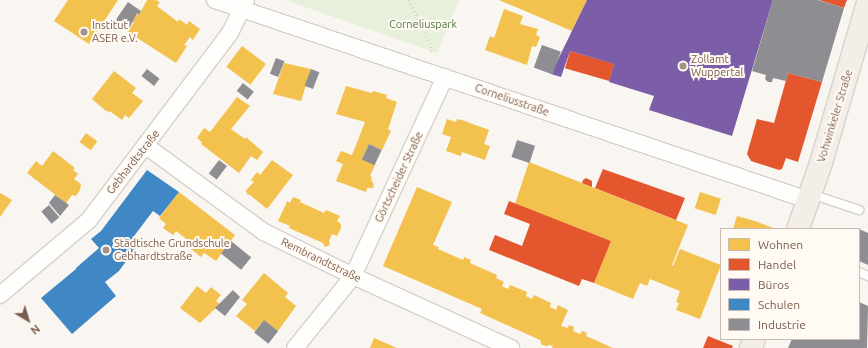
<!DOCTYPE html>
<html>
<head>
<meta charset="utf-8">
<style>
  body { margin:0 }
  #map { position:relative; width:868px; height:348px; overflow:hidden; background:#f9f5f0; font-family:Ubuntu,sans-serif }
  div>[style] { position:absolute }
  [style*='--x'] { left:calc(var(--x)*1px); top:calc(var(--y)*1px); width:calc(var(--w)*1px); rotate:calc(var(--a)*1deg) }
  .green>* { inset:0; background:#e7f0db }
  .homes>* { inset:0; background:#f2c14e; transform-origin:0 0 }
  .shops>* { inset:0; background:#e4572e; transform-origin:0 0 }
  .offices>* { inset:0; background:#7b5ea7 }
  .schools>* { inset:0; background:#3f88c5 }
  .industry>* { inset:0; background:#8d8d92; transform-origin:0 0 }
  .path>* { height:2.5px; margin-top:-1.25px; transform-origin:0; background:repeating-linear-gradient(90deg,#dcd5d0 0 1px,transparent 0 4px) }
  .roads { filter:drop-shadow(1px 0 #d7d1cb) drop-shadow(-1px 0 #d7d1cb) drop-shadow(0 1px #d7d1cb) drop-shadow(0 -1px #d7d1cb) }
  .lane>* { height:8px; margin:-4px; padding:0 4px; transform-origin:4px; border-radius:4px; background:#fefefd }
  .street>* { height:16px; margin:-8px; padding:0 8px; transform-origin:8px; border-radius:8px; background:#fefefd }
  .primary>* { height:22px; margin:-11px; padding:0 11px; transform-origin:11px; border-radius:11px; background:#f3eee8 }
  .dots>* { width:11px; height:11px; translate:-50% -50%; box-sizing:border-box; border:2px solid #fffaf3; border-radius:50% }
  span { translate:-50% -50%; white-space:nowrap; text-align:center; line-height:1.15; -webkit-text-stroke:4px #fffaf3; paint-order:stroke }
  .park-label { font-size:11px; color:#537a41 }
  .poi-label { font-size:11px; color:#7a5c4d }
  .left { translate:0 -50%; text-align:left }
  .street-label { font-size:11px; color:#7a5c4d }
  .legend { position:absolute; left:720px; top:228px; width:140px; height:112px; box-sizing:border-box; background:#fffaf3; border:1px solid #cabbb1; margin:0; padding:5px 7px; list-style:none; font-size:12px; color:#7a5c4d }
  .legend li { display:flex; align-items:center; gap:8px; height:20px }
  .legend b { width:20px; border:1px solid #cabbb1 }
  .north { position:absolute; left:8px; top:300px; width:40px; height:40px; -webkit-text-stroke:3px #fffaf3; paint-order:stroke; rotate:142deg; font-size:11px; font-weight:700; line-height:16px; text-align:center; color:#7a5c4d }
  .north::after { content:''; display:block; margin:auto; width:14px; height:18px; background:#7a5c4d; clip-path:polygon(50% 0,100% 100%,50% 72%,0 100%) }
</style>
</head>
<body>
<div id="map">
  <div class="green">
    <i style="clip-path:polygon(285px 0,459px 0,437px 53px)"></i>
  </div>
  <div class="homes">
    <i style="clip-path:polygon(68px 0,118px 0,89px 44px,54px 21px)"></i>
    <i style="clip-path:polygon(147px 0,156px 0,160px 2px,157px 6px,178px 22px,179px 19px,187px 25px,189px 21px,200px 29px,193px 40px,190px 37px,184px 45px,187px 46px,176px 63px,128px 32px,134px 22px,132px 21px,137px 13px,139px 15px)"></i>
    <i style="clip-path:polygon(499px 0,587px 0,572px 31px)"></i>
    <i style="clip-path:polygon(504px 9px,523px 16px,520px 24px,538px 29px,536px 35px,540px 37px,536px 47px,532px 46px,527px 65px,485px 50px,490px 36px,494px 38px)"></i>
    <i style="left:242px;top:46px;width:30px;height:26px;rotate:37deg"></i>
    <i style="clip-path:polygon(284px 63px,311px 69px,301px 101px,273px 94px)"></i>
    <i style="clip-path:polygon(114px 71px,136px 88px,132px 93px,143px 101px,129px 118px,125px 115px,122px 120px,111px 112px,106px 111px,92px 99px)"></i>
    <i style="clip-path:polygon(346px 86px,372px 93px,373px 91px,387px 95px,386px 98px,397px 102px,388px 129px,391px 131px,382px 150px,369px 144px,362px 159px,375px 165px,370px 176px,372px 177px,371px 180px,374px 184px,373px 188px,367px 188px,366px 192px,336px 181px,343px 164px,336px 161px,341px 151px,352px 155px,365px 122px,336px 114px)"></i>
    <i style="clip-path:polygon(237px 97px,250px 106px,231px 129px,245px 139px,246px 137px,263px 152px,257px 160px,251px 156px,239px 173px,201px 144px,202px 142px,197px 138px,204px 128px,210px 132px)"></i>
    <i style="clip-path:polygon(447px 119px,456px 122px,457px 119px,462px 120px,489px 130px,484px 144px,490px 146px,485px 160px,462px 152px,461px 156px,446px 151px,451px 137px,442px 134px)"></i>
    <i style="left:86px;top:133px;width:14px;height:11px;rotate:36deg"></i>
    <i style="clip-path:polygon(53px 151px,75px 168px,73px 170px,78px 174px,74px 179px,81px 184px,80px 190px,76px 196px,72px 195px,66px 203px,27px 173px,36px 161px,42px 166px)"></i>
    <i style="clip-path:polygon(272px 160px,293px 175px,267px 209px,250px 195px,247px 194px,246px 190px,254px 182px,251px 180px,257px 172px,260px 175px)"></i>
    <i style="clip-path:polygon(529px 162px,688px 225px,672px 265px,673px 266px,680px 249px,721px 265px,700px 319px,676px 310px,679px 303px,676px 302px,680px 291px,650px 279px,647px 286px,640px 283px,633px 299px,594px 283px,611px 241px,515px 204px)"></i>
    <i style="clip-path:polygon(417px 187px,452px 202px,433px 245px,439px 247px,438px 249px,463px 260px,464px 257px,471px 260px,470px 263px,497px 275px,496px 278px,504px 282px,502px 286px,508px 289px,510px 285px,527px 292px,526px 296px,532px 299px,534px 295px,551px 303px,550px 307px,556px 310px,558px 305px,568px 310px,561px 326px,568px 328px,569px 325px,574px 327px,573px 331px,580px 334px,582px 331px,587px 333px,586px 336px,613px 348px,552px 348px,553px 346px,550px 345px,547px 346px,542px 345px,540px 340px,480px 313px,482px 309px,383px 266px)"></i>
    <i style="clip-path:polygon(179px 192px,235px 235px,216px 261px,204px 253px,201px 257px,191px 249px,194px 245px,176px 231px,173px 235px,163px 228px,166px 224px,159px 218px)"></i>
    <i style="left:700px;top:192px;width:22px;height:17px;rotate:18deg"></i>
    <i style="clip-path:polygon(0 193px,12px 200px,0 217px)"></i>
    <i style="clip-path:polygon(293px 197px,301px 200px,300px 202px,324px 213px,326px 210px,340px 216px,337px 221px,341px 224px,341px 228px,337px 236px,332px 234px,329px 241px,330px 245px,325px 247px,323px 243px,289px 228px,290px 226px,278px 221px,286px 204px,287px 201px,290px 203px)"></i>
    <i style="clip-path:polygon(737px 216px,755px 221px,776px 229px,733px 229px)"></i>
    <i style="clip-path:polygon(264px 273px,288px 293px,285px 297px,296px 306px,278px 331px,264px 320px,255px 331px,236px 316px,247px 304px,242px 300px)"></i>
    <i style="clip-path:polygon(197px 286px,206px 293px,211px 287px,221px 295px,216px 301px,220px 304px,200px 323px,180px 308px)"></i>
    <i style="clip-path:polygon(374px 338px,397px 348px,370px 348px)"></i>
  </div>
  <div class="shops">
    <i style="clip-path:polygon(819px 0,847px 0,844px 8px)"></i>
    <i style="left:570px;top:51px;width:46px;height:18px;rotate:16deg"></i>
    <i style="clip-path:polygon(788px 73px,822px 82px,798px 162px,786px 158px,782px 169px,779px 170px,751px 161px,747px 154px,757px 119px,774px 123px)"></i>
    <i style="clip-path:polygon(603px 169px,685px 198px,676px 220px,595px 188px)"></i>
    <i style="clip-path:polygon(586px 178px,592px 181px,592px 187px,582px 183px,583px 180px)"></i>
    <i style="clip-path:polygon(509px 201px,611px 241px,594px 283px,582px 279px,579px 286px,489px 250px,495px 235px,522px 246px,530px 224px,504px 214px)"></i>
    <i style="clip-path:polygon(708px 336px,733px 346px,732px 348px,703px 348px)"></i>
  </div>
  <div class="offices">
    <i style="clip-path:polygon(587px 0,773px 0,732px 136px,649px 110px,654px 96px,609px 82px,614px 64px,570px 51px,561px 77px,551px 74px)"></i>
  </div>
  <div class="schools">
    <i style="clip-path:polygon(147px 170px,179px 192px,160px 216px,153px 211px,128px 244px,135px 249px,119px 271px,105px 282px,116px 296px,72px 334px,41px 298px,76px 269px,76px 268px,99px 248px,91px 239px,101px 231px)"></i>
  </div>
  <div class="industry">
    <i style="clip-path:polygon(773px 0,818px 0,844px 8px,822px 82px,788px 73px,786px 81px,773px 78px,772px 82px,768px 82px,765px 79px,766px 75px,752px 71px)"></i>
    <i style="clip-path:polygon(128px 2px,141px 11px,139px 15px,137px 13px,128px 31px,115px 21px)"></i>
    <i style="left:542px;top:45px;width:20px;height:24px;rotate:20deg"></i>
    <i style="left:276px;top:58px;width:9px;height:17px;rotate:21deg"></i>
    <i style="left:147px;top:69px;width:16px;height:9px;rotate:38deg"></i>
    <i style="left:311px;top:69px;width:9px;height:18px;rotate:21deg"></i>
    <i style="left:243px;top:83px;width:14px;height:10px;rotate:39deg"></i>
    <i style="left:517px;top:140px;width:19px;height:18px;rotate:18deg"></i>
    <i style="left:369px;top:144px;width:14px;height:17px;rotate:25deg"></i>
    <i style="left:219px;top:160px;width:10px;height:17px;rotate:37deg"></i>
    <i style="clip-path:polygon(55px 195px,69px 205px,60px 216px,49px 203px)"></i>
    <i style="left:49px;top:205px;width:16px;height:10px;rotate:50deg"></i>
    <i style="clip-path:polygon(859px 229px,868px 233px,868px 265px,859px 261px)"></i>
    <i style="left:231px;top:241px;width:26px;height:16px;rotate:39deg"></i>
    <i style="clip-path:polygon(233px 290px,240px 297px,225px 316px,215px 308px)"></i>
    <i style="clip-path:polygon(859px 302px,868px 306px,867px 348px,788px 348px,792px 339px,859px 339px)"></i>
    <i style="left:264px;top:320px;width:18px;height:16px;rotate:38deg"></i>
  </div>
  <div class="path">
    <i style="--x:409;--y:0;--w:48;--a:64"></i>
    <i style="--x:430;--y:43;--w:11;--a:80"></i>
  </div>
  <div class="roads">
    <div class="lane">
      <i style="--x:811;--y:194;--w:51;--a:18.4"></i>
      <i style="--x:859;--y:272;--w:10;--a:24"></i>
    </div>
    <div class="street">
      <i style="--x:215;--y:0;--w:626;--a:18.64"></i>
      <i style="--x:146;--y:146;--w:146;--a:36.1"></i>
      <i style="--x:264;--y:232;--w:99;--a:26.3"></i>
      <i style="--x:353;--y:276;--w:174;--a:24.5"></i>
      <i style="--x:0;--y:295;--w:116;--a:-40.1"></i>
      <i style="--x:89;--y:220;--w:234;--a:-53"></i>
      <i style="--x:230;--y:33;--w:37;--a:-64"></i>
      <i style="--x:295;--y:348;--w:92;--a:-51.1"></i>
      <i style="--x:353;--y:276;--w:219;--a:-65.2"></i>
    </div>
    <div class="primary">
      <i style="--x:798;--y:229;--w:70;--a:-70.8"></i>
      <i style="--x:821;--y:163;--w:168;--a:-73.7"></i>
      <i style="--x:751;--y:348;--w:9;--a:-72"></i>
    </div>
  </div>
  <div class="dots">
    <i style="left:84px;top:32px;background:#a69286"></i>
    <i style="left:683px;top:66px;background:#a69286"></i>
    <i style="left:106px;top:250px;background:#a69286"></i>
  </div>
  <div class="park-label">
    <span style="left:423px;top:24px">Corneliuspark</span>
  </div>
  <div class="poi-label">
    <span class="left" style="left:92px;top:32px">Institut<br>ASER e.V.</span>
    <span class="left" style="left:691px;top:66px">Zollamt<br>Wuppertal</span>
    <span class="left" style="left:114px;top:250px">Städtische Grundschule<br>Gebhardtstraße</span>
  </div>
  <div class="street-label">
    <span style="left:512px;top:100px;rotate:19deg">Corneliusstraße</span>
    <span style="left:835px;top:116px;rotate:-73deg">Vohwinkeler Straße</span>
    <span style="left:133px;top:162px;rotate:-52deg">Gebhardtstraße</span>
    <span style="left:399px;top:177px;rotate:-65deg">Görtscheider Straße</span>
    <span style="left:321px;top:260px;rotate:26deg">Rembrandtstraße</span>
  </div>
  <ul class="legend">
  <li><b style="height:11px;background:#f2c14e"></b>Wohnen</li>
  <li><b style="height:11px;background:#e4572e"></b>Handel</li>
  <li><b style="height:11px;background:#7b5ea7"></b>Büros</li>
  <li><b style="height:11px;background:#3f88c5"></b>Schulen</li>
  <li><b style="height:11px;background:#8d8d92"></b>Industrie</li>
  </ul>
  <div class="north">N</div>
</div>
</body>
</html>
